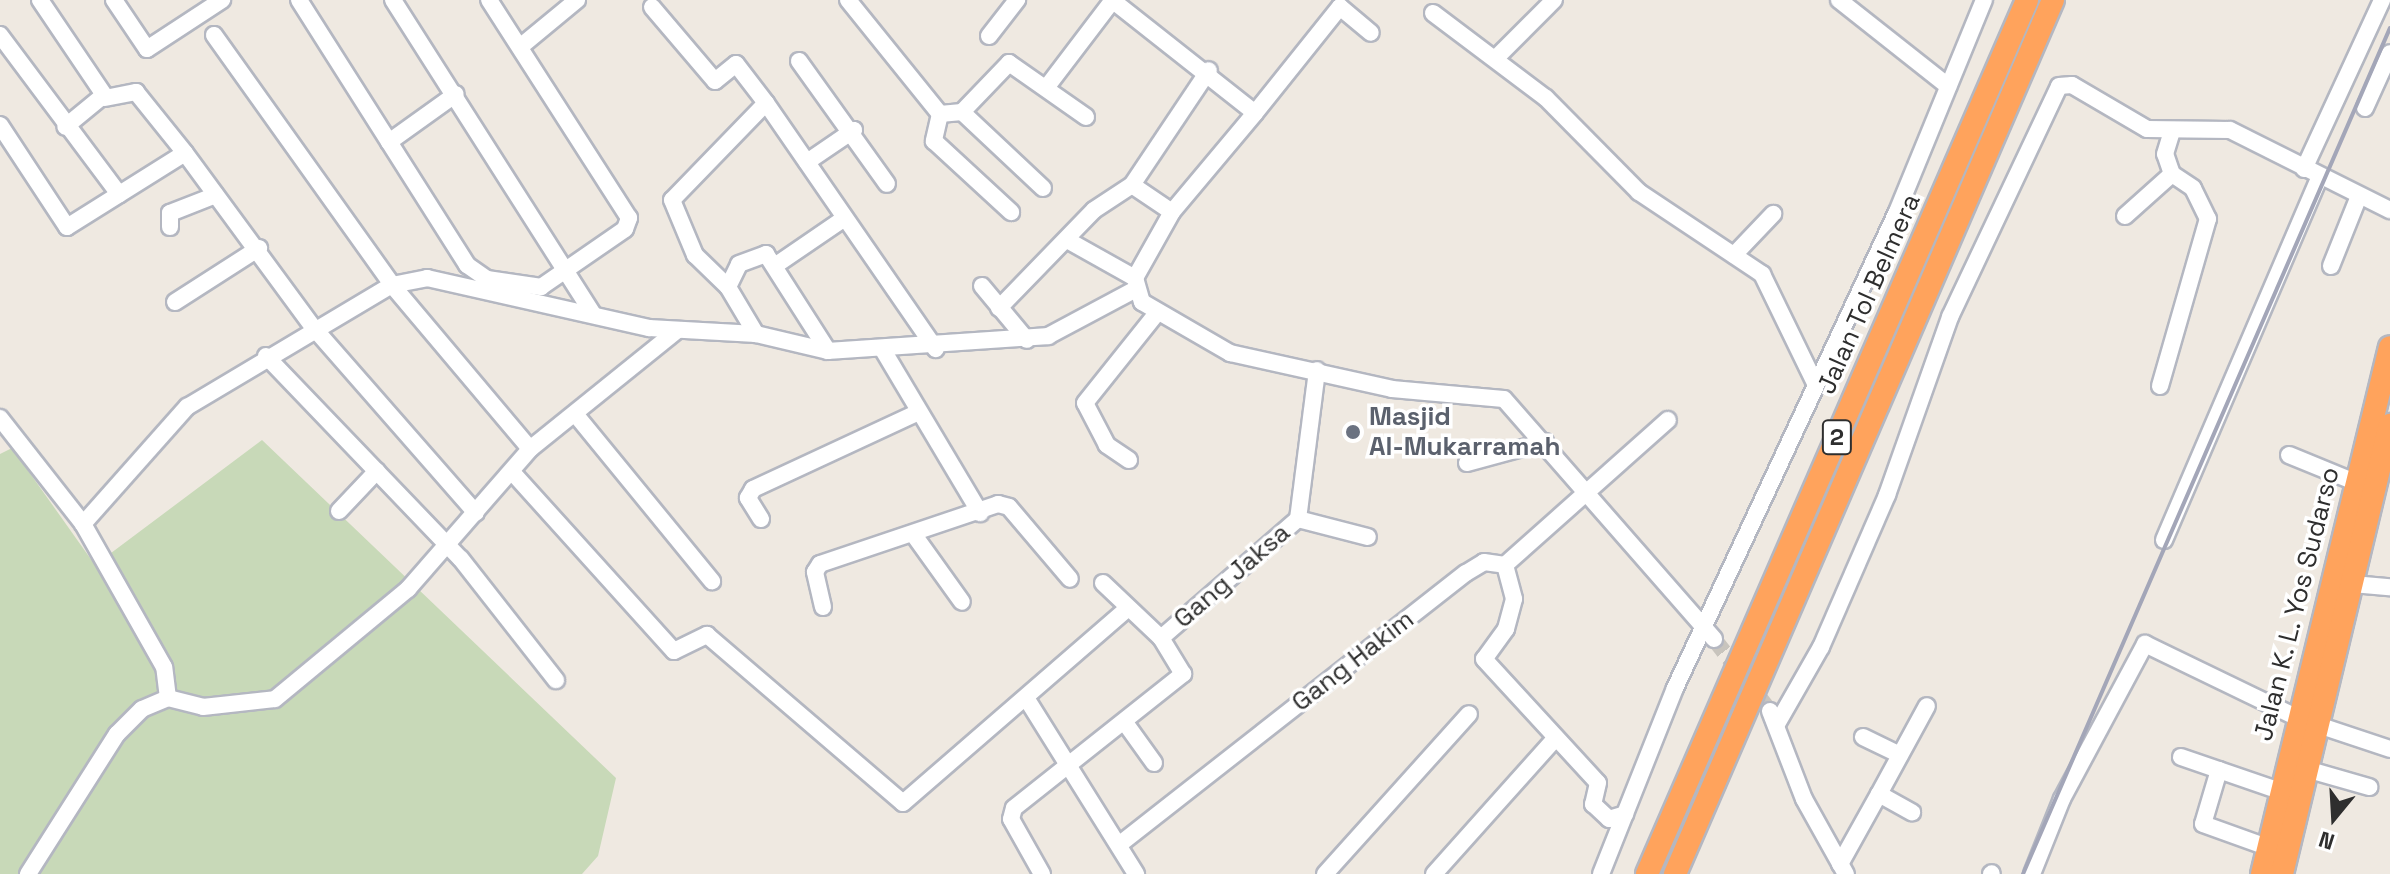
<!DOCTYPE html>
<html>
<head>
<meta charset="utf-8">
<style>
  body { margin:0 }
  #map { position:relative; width:2390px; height:874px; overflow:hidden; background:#efe9e1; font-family:"Space Grotesk",sans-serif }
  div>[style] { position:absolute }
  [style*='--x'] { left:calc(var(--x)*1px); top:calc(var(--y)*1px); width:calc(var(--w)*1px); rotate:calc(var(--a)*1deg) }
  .cemetery>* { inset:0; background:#c8d9b8 }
  .minor-tunnel>* { height:16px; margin-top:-8px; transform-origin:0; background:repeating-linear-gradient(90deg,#c8c4bd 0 16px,transparent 0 24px) }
  .roads { filter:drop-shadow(2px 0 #b4b7c1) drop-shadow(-2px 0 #b4b7c1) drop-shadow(0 2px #b4b7c1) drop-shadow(0 -2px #b4b7c1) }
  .minor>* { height:16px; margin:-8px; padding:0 8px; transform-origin:8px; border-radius:8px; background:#fff }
  .highway>* { height:22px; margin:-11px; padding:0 11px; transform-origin:11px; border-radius:11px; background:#ffa35c }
  .rail>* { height:4px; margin:-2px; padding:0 2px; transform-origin:2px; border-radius:2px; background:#a3a6b8 }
  .dots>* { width:22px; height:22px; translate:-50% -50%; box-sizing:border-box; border:4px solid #fff; border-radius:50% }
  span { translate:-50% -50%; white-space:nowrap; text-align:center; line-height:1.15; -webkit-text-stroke:7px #fff; paint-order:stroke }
  .shield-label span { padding:2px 6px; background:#fff; border:2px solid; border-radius:6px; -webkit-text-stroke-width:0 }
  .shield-label { font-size:24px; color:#2e2e2e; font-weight:700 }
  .street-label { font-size:26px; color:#2e2e2e }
  .worship-label { font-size:26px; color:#5b616d; font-weight:700 }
  .left { translate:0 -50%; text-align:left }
  .north { position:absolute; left:2294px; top:778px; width:80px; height:80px; -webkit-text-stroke:6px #fff; paint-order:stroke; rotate:198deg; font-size:22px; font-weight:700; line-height:32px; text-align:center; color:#2e2e2e }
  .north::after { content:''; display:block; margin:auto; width:28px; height:36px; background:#2e2e2e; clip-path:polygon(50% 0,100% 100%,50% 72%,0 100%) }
</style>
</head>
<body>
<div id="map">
  <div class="cemetery">
    <i style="clip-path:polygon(262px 440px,616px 778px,598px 856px,582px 874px,0 874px,0 454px,12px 448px,95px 565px)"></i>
  </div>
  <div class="minor-tunnel">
    <i style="--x:1714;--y:639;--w:91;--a:52.1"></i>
  </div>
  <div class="roads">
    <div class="minor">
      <i style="--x:40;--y:0;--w:115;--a:56"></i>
      <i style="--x:104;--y:95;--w:50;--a:140.6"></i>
      <i style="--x:114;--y:0;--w:59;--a:56"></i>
      <i style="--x:147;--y:49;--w:90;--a:-33.2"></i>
      <i style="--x:299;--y:0;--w:314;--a:57.6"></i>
      <i style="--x:467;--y:265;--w:24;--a:35"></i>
      <i style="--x:487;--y:279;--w:55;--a:8.4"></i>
      <i style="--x:541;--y:287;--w:102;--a:-34.6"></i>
      <i style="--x:625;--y:229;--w:12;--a:-70"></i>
      <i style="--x:629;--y:218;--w:259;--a:-122.7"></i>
      <i style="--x:393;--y:0;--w:372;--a:57.5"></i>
      <i style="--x:848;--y:0;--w:146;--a:51.1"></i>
      <i style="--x:940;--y:114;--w:22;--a:-5"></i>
      <i style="--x:962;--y:112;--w:68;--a:-46.2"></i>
      <i style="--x:1009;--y:63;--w:94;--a:35"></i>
      <i style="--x:1112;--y:0;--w:182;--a:38.3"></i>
      <i style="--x:1255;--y:113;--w:129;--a:130"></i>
      <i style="--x:1172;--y:212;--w:76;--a:119.3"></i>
      <i style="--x:1135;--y:278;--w:25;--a:74"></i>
      <i style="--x:1142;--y:302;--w:102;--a:30.1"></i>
      <i style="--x:1230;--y:353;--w:166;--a:12.5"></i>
      <i style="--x:1392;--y:389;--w:112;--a:5.1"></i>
      <i style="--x:1504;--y:399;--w:319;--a:48.8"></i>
      <i style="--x:1839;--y:0;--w:139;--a:38.3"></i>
      <i style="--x:652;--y:7;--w:97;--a:49.6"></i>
      <i style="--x:715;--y:81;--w:27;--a:-39"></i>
      <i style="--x:736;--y:64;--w:49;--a:52.4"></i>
      <i style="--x:766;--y:103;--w:135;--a:134.1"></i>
      <i style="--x:672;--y:200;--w:60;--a:67.3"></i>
      <i style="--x:695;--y:255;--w:46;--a:44.1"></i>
      <i style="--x:728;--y:287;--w:55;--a:59.2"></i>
      <i style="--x:1433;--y:13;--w:141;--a:37"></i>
      <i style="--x:1546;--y:98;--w:132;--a:45.3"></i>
      <i style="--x:1639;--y:192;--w:148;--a:33.7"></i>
      <i style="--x:1762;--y:274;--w:119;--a:64.1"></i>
      <i style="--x:0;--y:35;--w:199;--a:53.2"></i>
      <i style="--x:214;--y:35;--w:307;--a:54.5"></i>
      <i style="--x:392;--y:285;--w:214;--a:49.9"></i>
      <i style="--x:989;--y:36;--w:46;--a:-52.1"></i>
      <i style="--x:520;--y:47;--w:74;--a:-39.5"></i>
      <i style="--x:1498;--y:56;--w:79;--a:-45"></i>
      <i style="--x:799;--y:61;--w:151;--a:54.4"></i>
      <i style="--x:1046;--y:88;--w:111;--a:-52.7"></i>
      <i style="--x:105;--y:98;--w:32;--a:-11"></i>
      <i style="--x:136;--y:92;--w:78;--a:51.2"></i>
      <i style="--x:766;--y:103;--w:299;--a:55.4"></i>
      <i style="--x:2365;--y:108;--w:60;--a:-65.6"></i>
      <i style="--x:962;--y:112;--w:111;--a:43.2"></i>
      <i style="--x:1255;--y:113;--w:136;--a:-51.3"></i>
      <i style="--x:1340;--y:7;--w:40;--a:40"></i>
      <i style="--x:940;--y:114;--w:28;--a:103"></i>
      <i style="--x:934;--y:141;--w:105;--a:42.7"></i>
      <i style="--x:0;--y:125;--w:122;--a:56.7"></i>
      <i style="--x:67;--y:227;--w:139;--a:-32.1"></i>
      <i style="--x:185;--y:153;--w:216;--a:53.7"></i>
      <i style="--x:313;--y:327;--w:247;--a:48.8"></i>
      <i style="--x:389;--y:142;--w:82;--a:-35.6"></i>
      <i style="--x:807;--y:162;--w:57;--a:-34.2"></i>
      <i style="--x:2304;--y:169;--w:186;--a:-65.2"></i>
      <i style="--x:1132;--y:185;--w:48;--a:34"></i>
      <i style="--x:2125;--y:216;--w:63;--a:-41.8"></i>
      <i style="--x:170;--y:227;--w:14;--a:-90"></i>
      <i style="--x:170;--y:213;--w:49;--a:-21.4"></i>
      <i style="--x:1067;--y:240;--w:78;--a:29.2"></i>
      <i style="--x:1734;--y:255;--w:57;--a:-46.4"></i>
      <i style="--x:776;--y:265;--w:83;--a:-34.3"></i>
      <i style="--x:2331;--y:266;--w:75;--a:-68.2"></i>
      <i style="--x:982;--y:286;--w:70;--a:50.2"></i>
      <i style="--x:728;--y:287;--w:25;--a:-64"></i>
      <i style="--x:739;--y:264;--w:29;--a:-20"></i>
      <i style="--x:766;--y:254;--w:115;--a:57.4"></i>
      <i style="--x:175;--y:302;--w:100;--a:-32.7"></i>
      <i style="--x:999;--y:308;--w:136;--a:-45.9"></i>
      <i style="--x:1094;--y:210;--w:45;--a:-33.3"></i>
      <i style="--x:1132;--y:185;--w:138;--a:-56.2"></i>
      <i style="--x:883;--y:350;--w:190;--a:59.2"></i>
      <i style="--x:266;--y:356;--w:281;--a:46.2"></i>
      <i style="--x:461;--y:559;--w:154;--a:51.9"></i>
      <i style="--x:2160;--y:386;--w:174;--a:-74"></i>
      <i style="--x:2208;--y:219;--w:34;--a:-116"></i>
      <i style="--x:2193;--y:188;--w:25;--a:-146"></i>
      <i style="--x:2172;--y:174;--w:21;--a:-109"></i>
      <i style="--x:2165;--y:154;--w:21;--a:-73"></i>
      <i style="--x:576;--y:415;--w:215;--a:50.7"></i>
      <i style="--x:0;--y:418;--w:135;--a:51.9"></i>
      <i style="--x:2289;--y:455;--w:71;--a:22.2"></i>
      <i style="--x:1129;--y:460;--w:27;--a:-146"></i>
      <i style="--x:1107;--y:445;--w:47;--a:-117.6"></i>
      <i style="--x:1085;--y:403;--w:114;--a:-51.4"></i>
      <i style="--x:1467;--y:463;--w:81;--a:-15.1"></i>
      <i style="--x:513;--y:473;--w:240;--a:47.9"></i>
      <i style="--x:674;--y:651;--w:37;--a:-26"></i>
      <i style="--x:707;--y:635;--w:258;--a:40.6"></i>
      <i style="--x:903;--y:803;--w:298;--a:-40.9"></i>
      <i style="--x:339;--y:511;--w:55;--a:-46.5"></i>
      <i style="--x:761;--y:519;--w:25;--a:-122"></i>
      <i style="--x:748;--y:498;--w:10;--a:-61"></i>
      <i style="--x:753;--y:489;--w:181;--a:-24.9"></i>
      <i style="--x:1298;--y:519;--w:72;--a:14.4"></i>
      <i style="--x:914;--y:535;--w:82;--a:54.4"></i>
      <i style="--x:2164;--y:540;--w:394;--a:-66.8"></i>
      <i style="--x:1505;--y:565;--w:35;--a:75"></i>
      <i style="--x:1514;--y:599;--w:31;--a:105"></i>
      <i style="--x:1506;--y:629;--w:37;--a:126"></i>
      <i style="--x:1484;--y:659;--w:168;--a:47.4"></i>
      <i style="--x:1598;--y:783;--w:22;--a:103"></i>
      <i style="--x:1593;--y:804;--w:22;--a:43"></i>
      <i style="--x:1609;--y:819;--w:17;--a:-17"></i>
      <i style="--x:2352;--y:584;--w:38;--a:5"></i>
      <i style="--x:823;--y:607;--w:36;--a:-103"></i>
      <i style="--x:815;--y:572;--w:9;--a:-58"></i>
      <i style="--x:820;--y:564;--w:188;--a:-18.6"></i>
      <i style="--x:998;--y:504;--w:11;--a:15"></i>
      <i style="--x:1009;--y:507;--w:94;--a:49.7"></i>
      <i style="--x:1161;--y:638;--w:181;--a:-41"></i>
      <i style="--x:1298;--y:519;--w:150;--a:-82.7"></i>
      <i style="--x:168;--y:698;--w:36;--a:14"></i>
      <i style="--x:203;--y:707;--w:72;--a:-6.3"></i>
      <i style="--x:275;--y:699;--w:173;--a:-39.6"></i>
      <i style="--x:408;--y:589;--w:186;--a:-48.9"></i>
      <i style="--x:530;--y:449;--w:188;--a:-38.9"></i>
      <i style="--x:1028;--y:701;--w:204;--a:58"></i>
      <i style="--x:1770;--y:711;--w:94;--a:68.9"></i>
      <i style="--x:1804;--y:799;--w:86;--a:60.8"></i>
      <i style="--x:1126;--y:724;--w:48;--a:54.3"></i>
      <i style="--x:1777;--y:724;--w:89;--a:-60.3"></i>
      <i style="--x:1821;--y:647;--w:166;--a:-66.5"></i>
      <i style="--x:1887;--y:495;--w:189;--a:-70.5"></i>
      <i style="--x:1950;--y:317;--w:255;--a:-64.7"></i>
      <i style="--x:2059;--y:86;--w:13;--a:-4"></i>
      <i style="--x:2072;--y:85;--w:87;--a:30.4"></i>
      <i style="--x:2147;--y:129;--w:83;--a:0.7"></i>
      <i style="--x:2230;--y:130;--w:179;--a:26.6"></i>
      <i style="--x:2318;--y:725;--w:76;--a:18.4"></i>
      <i style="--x:1863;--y:737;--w:41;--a:25.9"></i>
      <i style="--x:2181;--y:757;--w:105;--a:19"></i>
      <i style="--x:2306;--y:769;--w:66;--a:15.9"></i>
      <i style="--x:2219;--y:770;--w:56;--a:106.5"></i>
      <i style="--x:2203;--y:824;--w:68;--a:19.8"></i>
      <i style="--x:1879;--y:794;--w:100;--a:-61.4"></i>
      <i style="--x:1120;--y:844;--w:439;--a:-38.1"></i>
      <i style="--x:1466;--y:573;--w:21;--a:-31"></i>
      <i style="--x:1484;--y:562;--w:21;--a:8"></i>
      <i style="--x:1505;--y:565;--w:218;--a:-41.7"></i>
      <i style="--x:1840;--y:864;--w:80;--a:-60.9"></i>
      <i style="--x:1879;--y:794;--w:38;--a:29"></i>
      <i style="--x:28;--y:874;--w:166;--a:-57.6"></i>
      <i style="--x:117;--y:734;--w:35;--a:-45"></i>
      <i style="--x:142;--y:709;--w:28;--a:-23"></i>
      <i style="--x:168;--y:698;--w:31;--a:-97"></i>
      <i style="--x:164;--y:667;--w:164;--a:-119.5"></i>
      <i style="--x:83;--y:524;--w:157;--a:-48.4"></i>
      <i style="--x:187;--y:407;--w:239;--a:-30.8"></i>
      <i style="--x:392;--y:285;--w:36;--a:-11"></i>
      <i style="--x:427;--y:278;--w:228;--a:12.7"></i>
      <i style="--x:649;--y:328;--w:107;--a:3.2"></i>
      <i style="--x:756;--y:334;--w:74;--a:13.3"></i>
      <i style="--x:828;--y:351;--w:221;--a:-3.9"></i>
      <i style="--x:1048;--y:336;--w:100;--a:-28.1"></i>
      <i style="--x:1042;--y:874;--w:63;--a:-119.4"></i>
      <i style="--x:1011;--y:819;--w:11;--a:-75"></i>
      <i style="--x:1014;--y:808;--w:216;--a:-38.4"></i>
      <i style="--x:1183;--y:674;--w:42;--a:-121.4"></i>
      <i style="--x:1161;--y:638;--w:80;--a:-136.5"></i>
      <i style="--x:1325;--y:874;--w:215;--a:-48"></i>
      <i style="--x:1434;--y:874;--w:178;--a:-48.2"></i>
      <i style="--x:1601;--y:874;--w:200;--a:-68.3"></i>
      <i style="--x:1675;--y:688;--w:525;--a:-65"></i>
      <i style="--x:1897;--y:212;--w:229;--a:-67.7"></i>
      <i style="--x:1991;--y:874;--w:1;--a:-45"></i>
      <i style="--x:2032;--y:874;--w:81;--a:-68.2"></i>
      <i style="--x:2062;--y:799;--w:176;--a:-61.8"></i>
      <i style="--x:2145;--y:644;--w:170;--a:25.8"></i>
    </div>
    <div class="highway">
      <i style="--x:1647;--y:874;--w:953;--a:-66.5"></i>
      <i style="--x:1675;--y:874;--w:952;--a:-66.61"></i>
      <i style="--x:2262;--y:874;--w:542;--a:-76.35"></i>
      <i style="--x:2282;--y:874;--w:462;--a:-76.5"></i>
    </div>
  </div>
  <div class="rail">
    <i style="--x:2023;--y:874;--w:922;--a:-66.55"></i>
  </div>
  <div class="dots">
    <i style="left:1353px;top:432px;background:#6b7280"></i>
  </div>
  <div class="shield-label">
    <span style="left:1837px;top:437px">2</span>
  </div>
  <div class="street-label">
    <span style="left:1869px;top:294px;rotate:-66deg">Jalan Tol Belmera</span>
    <span style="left:1232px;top:576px;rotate:-41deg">Gang Jaksa</span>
    <span style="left:2297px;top:604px;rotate:-76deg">Jalan K. L. Yos Sudarso</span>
    <span style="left:1353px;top:661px;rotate:-38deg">Gang Hakim</span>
  </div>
  <div class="worship-label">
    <span class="left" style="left:1369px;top:432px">Masjid<br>Al-Mukarramah</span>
  </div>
  <div class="north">N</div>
</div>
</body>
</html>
